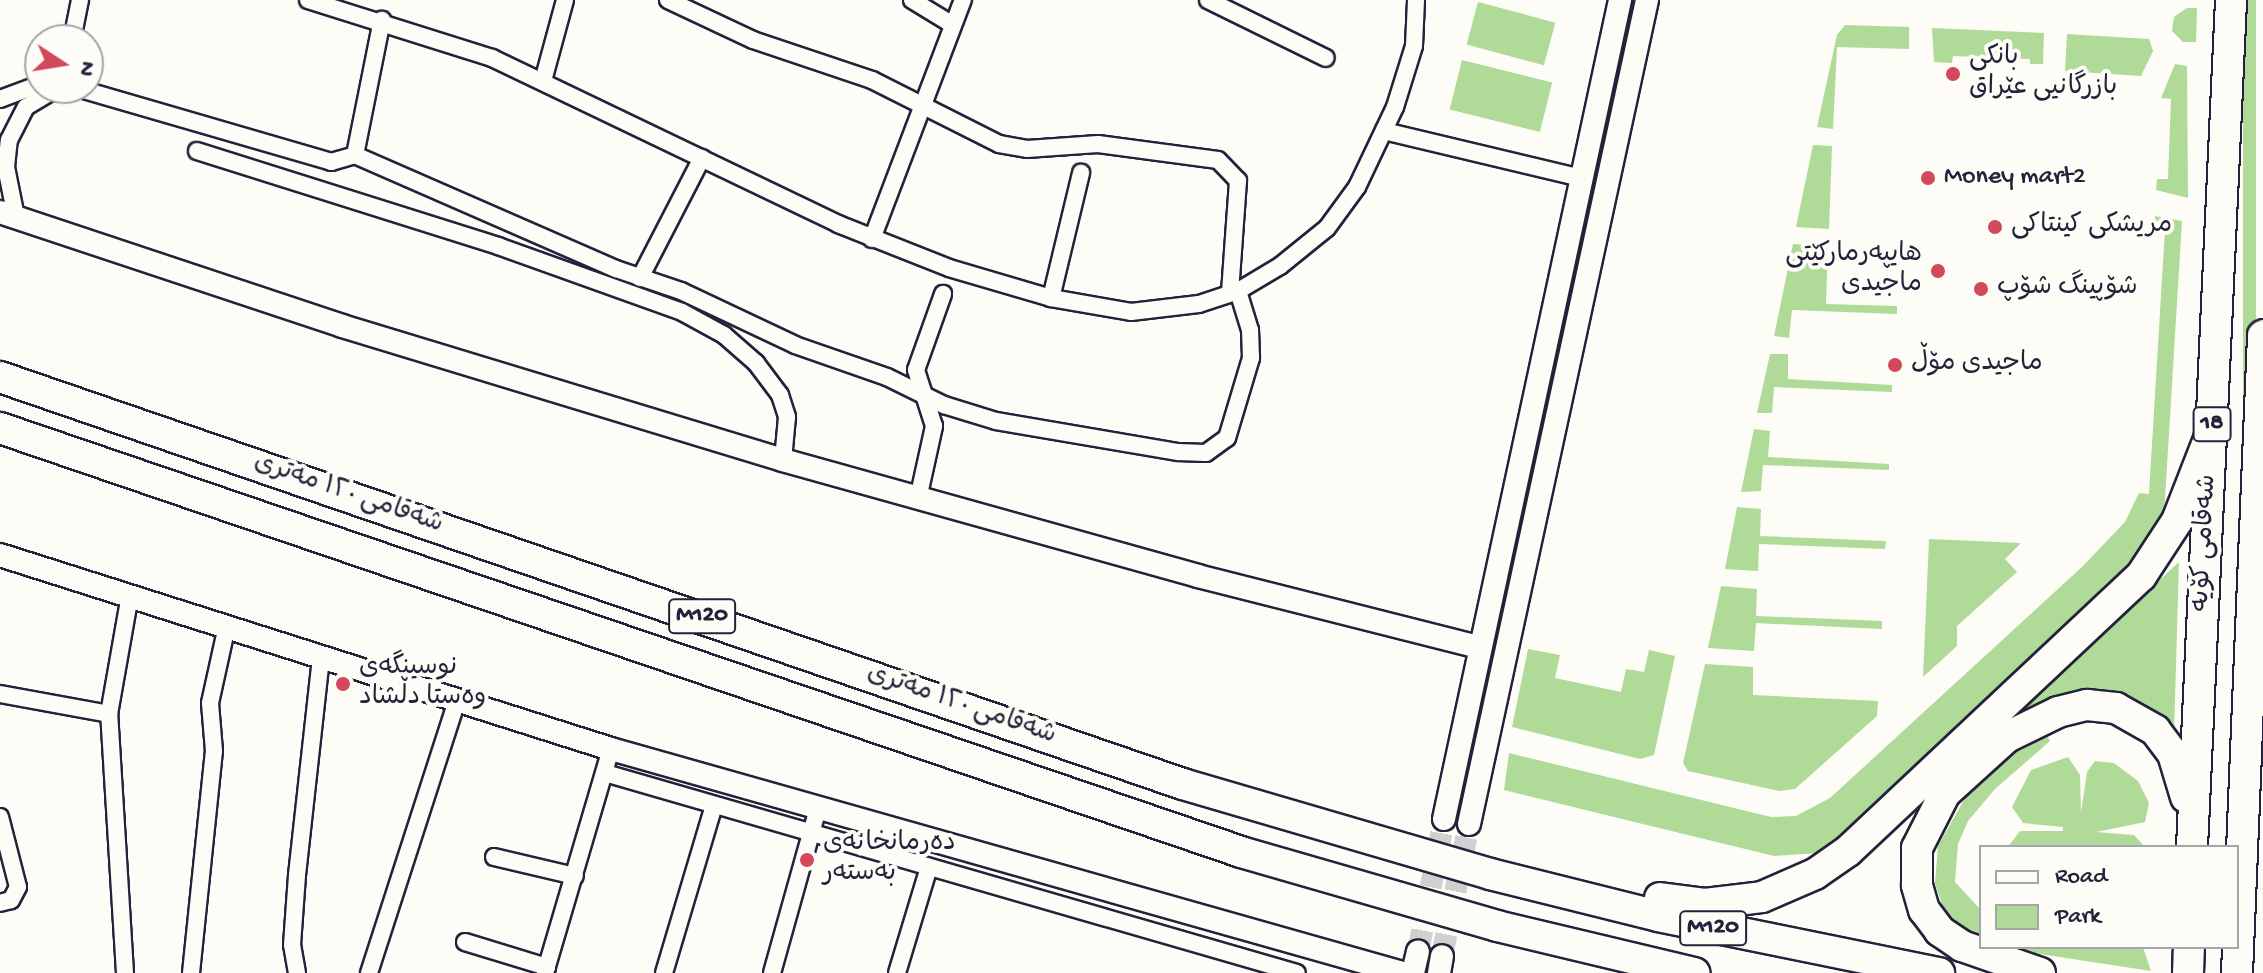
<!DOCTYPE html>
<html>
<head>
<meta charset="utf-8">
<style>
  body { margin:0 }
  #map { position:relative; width:2263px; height:973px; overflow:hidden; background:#fdfcf7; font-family:"Gochi Hand","Playpen Sans Arabic",sans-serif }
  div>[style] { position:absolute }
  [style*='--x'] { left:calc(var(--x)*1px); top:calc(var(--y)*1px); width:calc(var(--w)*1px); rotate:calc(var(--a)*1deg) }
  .green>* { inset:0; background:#b0da97; transform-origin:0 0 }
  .secondary-tunnel>* { height:22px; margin-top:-11px; transform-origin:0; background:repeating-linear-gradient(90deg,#d1d0d1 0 22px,transparent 0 33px) }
  .roads { filter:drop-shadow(2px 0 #22223b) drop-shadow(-2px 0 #22223b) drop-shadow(0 2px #22223b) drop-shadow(0 -2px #22223b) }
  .street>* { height:16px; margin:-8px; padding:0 8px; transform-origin:8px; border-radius:8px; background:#fdfcf7 }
  .secondary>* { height:22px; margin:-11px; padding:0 11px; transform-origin:11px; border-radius:11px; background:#fdfcf7 }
  .highway>* { height:30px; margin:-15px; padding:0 15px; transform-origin:15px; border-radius:15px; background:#fdfcf7 }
  .dots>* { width:22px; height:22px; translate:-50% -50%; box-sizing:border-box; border:4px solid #fdfcf7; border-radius:50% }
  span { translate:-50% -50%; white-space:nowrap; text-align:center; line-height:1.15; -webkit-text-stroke:8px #fdfcf7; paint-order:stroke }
  .shield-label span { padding:2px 6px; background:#fdfcf7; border:2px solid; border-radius:6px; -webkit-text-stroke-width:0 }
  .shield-label { font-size:24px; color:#22223b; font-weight:700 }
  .poi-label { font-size:26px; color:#22223b }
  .left { translate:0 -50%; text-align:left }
  .right { translate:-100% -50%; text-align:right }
  .street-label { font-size:26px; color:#22223b }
  .legend { position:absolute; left:1979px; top:845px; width:260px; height:104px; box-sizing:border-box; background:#fdfcf7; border:2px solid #a5a5ac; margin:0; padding:10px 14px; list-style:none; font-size:24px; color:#22223b }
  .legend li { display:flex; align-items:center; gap:16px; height:40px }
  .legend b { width:40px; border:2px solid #a5a5ac }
  .north { position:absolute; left:24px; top:24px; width:80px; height:80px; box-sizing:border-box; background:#fdfcf7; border:2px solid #a5a5ac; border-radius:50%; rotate:102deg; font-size:22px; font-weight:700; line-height:32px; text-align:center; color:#22223b }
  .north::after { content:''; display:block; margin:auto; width:28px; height:36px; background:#d1495b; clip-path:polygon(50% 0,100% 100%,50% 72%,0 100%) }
</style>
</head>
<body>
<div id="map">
  <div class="green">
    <i style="left:2243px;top:0;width:13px;height:848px"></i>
    <i style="left:1478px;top:2px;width:80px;height:44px;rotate:15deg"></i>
    <i style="clip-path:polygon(2187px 8px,2197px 8px,2196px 42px,2183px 42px,2172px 31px,2174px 17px)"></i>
    <i style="clip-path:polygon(1845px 25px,1909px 27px,1909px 49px,1837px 47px,1833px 129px,1817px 127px,1837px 35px)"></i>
    <i style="clip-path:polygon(1932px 28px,2044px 33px,2043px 64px,2030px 64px,2030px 59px,1953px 56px,1952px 63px,1934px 62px)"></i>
    <i style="clip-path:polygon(2067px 34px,2149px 39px,2153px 51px,2141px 76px,2065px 71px)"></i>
    <i style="left:1462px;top:60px;width:93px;height:51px;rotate:14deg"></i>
    <i style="clip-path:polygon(2175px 64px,2187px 66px,2188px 198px,2156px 190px,2157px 179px,2168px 179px,2171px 99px,2161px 98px)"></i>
    <i style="clip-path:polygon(1813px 145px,1832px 146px,1829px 229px,1796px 227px)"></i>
    <i style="clip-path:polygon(2155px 216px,2182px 221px,2164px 515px,2135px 562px,1820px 853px,1774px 856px,1504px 790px,1509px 753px,1771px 817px,1796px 816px,1830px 798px,2082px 567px,2125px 522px,2139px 493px,2149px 494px,2165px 229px,2155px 227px)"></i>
    <i style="clip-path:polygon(1793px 244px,1828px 247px,1826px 304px,1897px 306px,1897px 314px,1792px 310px,1789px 338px,1774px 336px)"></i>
    <i style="clip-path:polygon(1770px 354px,1788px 354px,1788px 379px,1892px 385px,1892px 392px,1774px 387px,1772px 413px,1757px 413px)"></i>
    <i style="clip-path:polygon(1754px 429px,1770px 431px,1768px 457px,1889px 464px,1889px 470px,1763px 465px,1761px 491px,1741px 492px)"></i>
    <i style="clip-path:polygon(1737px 507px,1761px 509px,1760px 536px,1886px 541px,1885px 549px,1759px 544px,1758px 571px,1725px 569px)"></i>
    <i style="clip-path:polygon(1929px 539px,2021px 543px,2005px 559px,2017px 572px,1957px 626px,1957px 646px,1923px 677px)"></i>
    <i style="clip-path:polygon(2179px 562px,2174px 734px,2157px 718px,2011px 719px)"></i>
    <i style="clip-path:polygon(1721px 586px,1757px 589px,1756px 616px,1882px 621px,1882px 629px,1756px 623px,1754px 651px,1708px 648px)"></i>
    <i style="clip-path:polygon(1528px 649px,1560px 655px,1555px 678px,1621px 692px,1626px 669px,1644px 672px,1649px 650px,1675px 656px,1654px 755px,1640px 759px,1512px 727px)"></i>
    <i style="clip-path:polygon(1705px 664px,1753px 667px,1753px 695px,1878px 701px,1877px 716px,1795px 789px,1779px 791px,1688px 771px,1683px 763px)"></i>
    <i style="clip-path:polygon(2044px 730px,2050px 741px,1995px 789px,1968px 821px,1958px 844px,1955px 882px,1981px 910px,1981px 942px,1945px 914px,1935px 883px,1938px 846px,1969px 791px,2007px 754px)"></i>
    <i style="clip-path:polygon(2068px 757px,2080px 775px,2081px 813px,2087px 772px,2095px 761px,2114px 763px,2138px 781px,2149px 803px,2145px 822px,2096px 832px,2134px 835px,2145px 847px,2008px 847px,2020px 831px,2063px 831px,2063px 827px,2023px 823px,2012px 807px,2031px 770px)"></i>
    <i style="clip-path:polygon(1999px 947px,2143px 947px,2151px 971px,2002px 948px)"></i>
  </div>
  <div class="secondary-tunnel">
    <i style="--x:1418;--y:952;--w:136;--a:-78.9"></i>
    <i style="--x:1442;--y:956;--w:135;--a:-78.4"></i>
  </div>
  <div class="roads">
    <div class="street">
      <i style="--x:308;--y:0;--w:193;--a:17.5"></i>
      <i style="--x:492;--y:58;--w:384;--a:25.6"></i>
      <i style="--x:838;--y:224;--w:119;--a:21.6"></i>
      <i style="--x:949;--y:268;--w:106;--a:16.4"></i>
      <i style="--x:1051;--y:298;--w:81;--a:9.9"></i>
      <i style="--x:1131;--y:312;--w:68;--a:-6.7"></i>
      <i style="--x:1199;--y:304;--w:41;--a:-18.4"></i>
      <i style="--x:1238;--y:291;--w:49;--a:-30.8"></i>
      <i style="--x:1280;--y:266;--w:60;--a:-39"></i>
      <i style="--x:1327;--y:228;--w:51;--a:-53.8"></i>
      <i style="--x:1357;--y:187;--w:89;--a:-64.6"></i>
      <i style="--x:1395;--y:107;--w:64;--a:-72.7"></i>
      <i style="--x:1414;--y:46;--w:46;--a:-87.5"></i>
      <i style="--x:668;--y:0;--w:94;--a:25.2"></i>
      <i style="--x:753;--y:40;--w:126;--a:18.6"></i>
      <i style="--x:872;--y:80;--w:142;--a:26.7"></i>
      <i style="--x:999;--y:144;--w:28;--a:10"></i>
      <i style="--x:1027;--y:149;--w:71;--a:-4"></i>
      <i style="--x:1098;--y:144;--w:121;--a:7.6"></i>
      <i style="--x:1218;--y:160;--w:29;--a:46"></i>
      <i style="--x:1238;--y:181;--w:112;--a:94.1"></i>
      <i style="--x:912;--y:0;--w:48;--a:31.4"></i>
      <i style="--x:1208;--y:0;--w:131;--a:26.2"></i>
      <i style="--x:72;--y:40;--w:41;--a:-78.7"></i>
      <i style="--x:543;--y:81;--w:84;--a:-74.8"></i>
      <i style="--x:77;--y:88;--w:265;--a:16.2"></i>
      <i style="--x:331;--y:162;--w:25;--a:-16"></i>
      <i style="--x:355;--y:155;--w:138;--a:-78.7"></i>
      <i style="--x:0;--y:99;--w:43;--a:-20.6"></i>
      <i style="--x:1384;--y:131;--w:204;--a:13.4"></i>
      <i style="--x:197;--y:151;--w:316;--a:17.5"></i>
      <i style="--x:498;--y:246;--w:195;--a:19.7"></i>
      <i style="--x:682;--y:312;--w:48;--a:28.7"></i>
      <i style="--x:724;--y:335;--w:43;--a:41.2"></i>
      <i style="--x:756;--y:363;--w:40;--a:53"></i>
      <i style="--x:780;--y:395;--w:23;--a:72"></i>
      <i style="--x:787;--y:417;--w:43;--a:95.3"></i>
      <i style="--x:355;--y:155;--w:285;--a:23.6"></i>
      <i style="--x:616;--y:269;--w:69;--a:18.7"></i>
      <i style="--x:681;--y:291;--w:126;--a:25.3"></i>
      <i style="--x:795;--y:345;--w:97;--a:19.2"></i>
      <i style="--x:887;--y:377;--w:64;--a:26.2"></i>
      <i style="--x:944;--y:405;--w:54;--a:17.1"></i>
      <i style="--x:996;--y:421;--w:185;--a:9.7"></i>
      <i style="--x:1178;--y:452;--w:28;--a:2"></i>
      <i style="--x:1206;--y:453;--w:26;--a:-36"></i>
      <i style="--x:1227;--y:438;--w:84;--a:-73.3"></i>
      <i style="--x:1251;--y:358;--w:28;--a:-92"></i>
      <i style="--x:1250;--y:330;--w:41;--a:-107.1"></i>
      <i style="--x:16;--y:217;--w:51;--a:-101.3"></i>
      <i style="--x:6;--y:167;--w:27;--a:-84"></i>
      <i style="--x:9;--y:140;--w:37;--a:-63"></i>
      <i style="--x:26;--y:107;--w:37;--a:-31"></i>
      <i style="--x:872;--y:239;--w:256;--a:-69.2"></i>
      <i style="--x:640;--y:278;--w:135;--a:-62.7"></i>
      <i style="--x:1051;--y:298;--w:129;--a:-76.5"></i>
      <i style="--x:918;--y:499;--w:75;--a:-77.6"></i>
      <i style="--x:934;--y:426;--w:59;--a:-107.8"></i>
      <i style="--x:916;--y:370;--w:81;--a:-70.4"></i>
      <i style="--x:0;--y:694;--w:111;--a:10.4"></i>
      <i style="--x:605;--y:773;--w:720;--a:16.12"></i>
      <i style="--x:0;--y:817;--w:72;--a:75.6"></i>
      <i style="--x:18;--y:887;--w:15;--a:118"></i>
      <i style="--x:11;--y:900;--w:11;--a:165"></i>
      <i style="--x:494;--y:857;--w:83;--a:13.2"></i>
      <i style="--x:465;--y:942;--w:86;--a:17"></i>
      <i style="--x:125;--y:973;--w:259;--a:-93.5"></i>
      <i style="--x:109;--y:714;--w:116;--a:-80"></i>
      <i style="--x:191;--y:973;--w:223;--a:-84.1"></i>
      <i style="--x:214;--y:751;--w:48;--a:-94.8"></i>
      <i style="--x:210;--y:703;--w:75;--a:-77.6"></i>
      <i style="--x:297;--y:973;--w:28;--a:-100"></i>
      <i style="--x:292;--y:945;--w:70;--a:-85.9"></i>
      <i style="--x:297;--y:875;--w:217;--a:-83.7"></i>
      <i style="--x:369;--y:973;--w:286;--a:-72.1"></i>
      <i style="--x:545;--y:973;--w:234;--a:-73.6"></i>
      <i style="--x:664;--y:973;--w:175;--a:-73.4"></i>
      <i style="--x:772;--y:973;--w:171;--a:-74.4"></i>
      <i style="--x:897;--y:973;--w:111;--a:-73.2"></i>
    </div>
    <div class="secondary">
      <i style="--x:0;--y:212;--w:360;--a:18.4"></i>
      <i style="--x:342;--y:326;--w:461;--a:16.9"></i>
      <i style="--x:783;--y:460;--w:431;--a:15.6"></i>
      <i style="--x:1198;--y:576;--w:290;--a:14.2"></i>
      <i style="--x:0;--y:555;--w:641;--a:17.62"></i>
      <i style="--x:611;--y:749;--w:822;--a:15.81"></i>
      <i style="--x:1444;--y:819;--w:838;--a:-77.87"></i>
      <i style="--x:1469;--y:824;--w:843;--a:-77.81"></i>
      <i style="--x:1413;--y:973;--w:22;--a:-77"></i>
      <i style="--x:1439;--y:973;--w:17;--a:-80"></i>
    </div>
    <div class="highway">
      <i style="--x:0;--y:377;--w:1251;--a:18.99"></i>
      <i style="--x:1183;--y:784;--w:320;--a:16.3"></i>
      <i style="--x:1490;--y:874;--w:173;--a:14"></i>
      <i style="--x:1658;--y:916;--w:287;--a:11.5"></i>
      <i style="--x:0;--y:428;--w:1311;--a:18.86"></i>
      <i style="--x:1241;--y:852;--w:266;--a:16.1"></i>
      <i style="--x:1497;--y:926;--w:203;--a:13.4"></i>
      <i style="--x:2192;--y:847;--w:848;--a:-87.36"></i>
      <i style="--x:1660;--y:898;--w:45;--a:7.6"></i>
      <i style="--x:1705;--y:904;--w:57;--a:-7"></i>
      <i style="--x:1762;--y:897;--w:58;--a:-23.5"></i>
      <i style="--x:1815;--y:874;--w:40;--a:-34.9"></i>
      <i style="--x:1848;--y:851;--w:402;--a:-43.2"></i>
      <i style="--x:2141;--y:576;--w:66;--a:-56.8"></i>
      <i style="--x:2177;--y:521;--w:97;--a:-68.7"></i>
      <i style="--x:2040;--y:973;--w:83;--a:-160.9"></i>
      <i style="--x:1962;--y:946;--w:27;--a:-146"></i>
      <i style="--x:1940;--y:931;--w:26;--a:-127"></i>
      <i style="--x:1924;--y:910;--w:26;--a:-106"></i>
      <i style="--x:1917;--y:885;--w:37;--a:-90"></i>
      <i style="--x:1917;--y:848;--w:62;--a:-63"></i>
      <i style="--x:1945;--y:793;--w:84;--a:-42.1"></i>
      <i style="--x:2007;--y:737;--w:57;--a:-26.1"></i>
      <i style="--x:2058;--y:712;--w:30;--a:-14"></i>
      <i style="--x:2087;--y:705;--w:29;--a:6"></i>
      <i style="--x:2116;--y:708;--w:45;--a:29.4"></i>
      <i style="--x:2155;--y:730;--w:30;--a:53"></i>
      <i style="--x:2173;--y:754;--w:45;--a:73.2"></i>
      <i style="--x:2188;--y:973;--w:26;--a:-88"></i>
      <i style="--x:2237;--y:973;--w:638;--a:-87.66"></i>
    </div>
  </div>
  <div class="dots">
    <i style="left:1953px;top:74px;background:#d1495b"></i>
    <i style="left:1928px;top:178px;background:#d1495b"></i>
    <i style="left:1995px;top:227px;background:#d1495b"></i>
    <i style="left:1938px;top:271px;background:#d1495b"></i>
    <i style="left:1981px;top:289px;background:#d1495b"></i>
    <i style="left:1895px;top:365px;background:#d1495b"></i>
    <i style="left:343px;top:684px;background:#d1495b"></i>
    <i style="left:807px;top:860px;background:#d1495b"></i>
  </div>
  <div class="shield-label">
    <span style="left:2212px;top:424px">18</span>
    <span style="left:702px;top:616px">M120</span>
    <span style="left:1713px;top:928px">M120</span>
  </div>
  <div class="poi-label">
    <span class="left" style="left:1969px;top:74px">بانکی<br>بازرگانیی عێراق</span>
    <span class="left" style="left:1944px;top:178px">Money mart2</span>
    <span class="left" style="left:2011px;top:227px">مریشکی کینتاکی</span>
    <span class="right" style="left:1922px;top:271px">هایپەرمارکێتی<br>ماجیدی</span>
    <span class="left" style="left:1997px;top:289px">شۆپینگ شۆپ</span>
    <span class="left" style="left:1911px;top:365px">ماجیدی مۆڵ</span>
    <span class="left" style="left:359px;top:684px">نوسینگەی<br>وەستا دڵشاد</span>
    <span class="left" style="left:823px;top:860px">دەرمانخانەی<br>بەستەر</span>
  </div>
  <div class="street-label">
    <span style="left:348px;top:495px;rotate:19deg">شەقامی ١٢٠ مەتری</span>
    <span style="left:2206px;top:543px;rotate:-87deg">شەقامی کۆیە</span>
    <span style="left:961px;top:706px;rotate:19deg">شەقامی ١٢٠ مەتری</span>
  </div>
  <ul class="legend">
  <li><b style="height:10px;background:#fdfcf7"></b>Road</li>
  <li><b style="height:22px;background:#b0da97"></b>Park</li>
  </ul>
  <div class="north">N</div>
</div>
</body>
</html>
